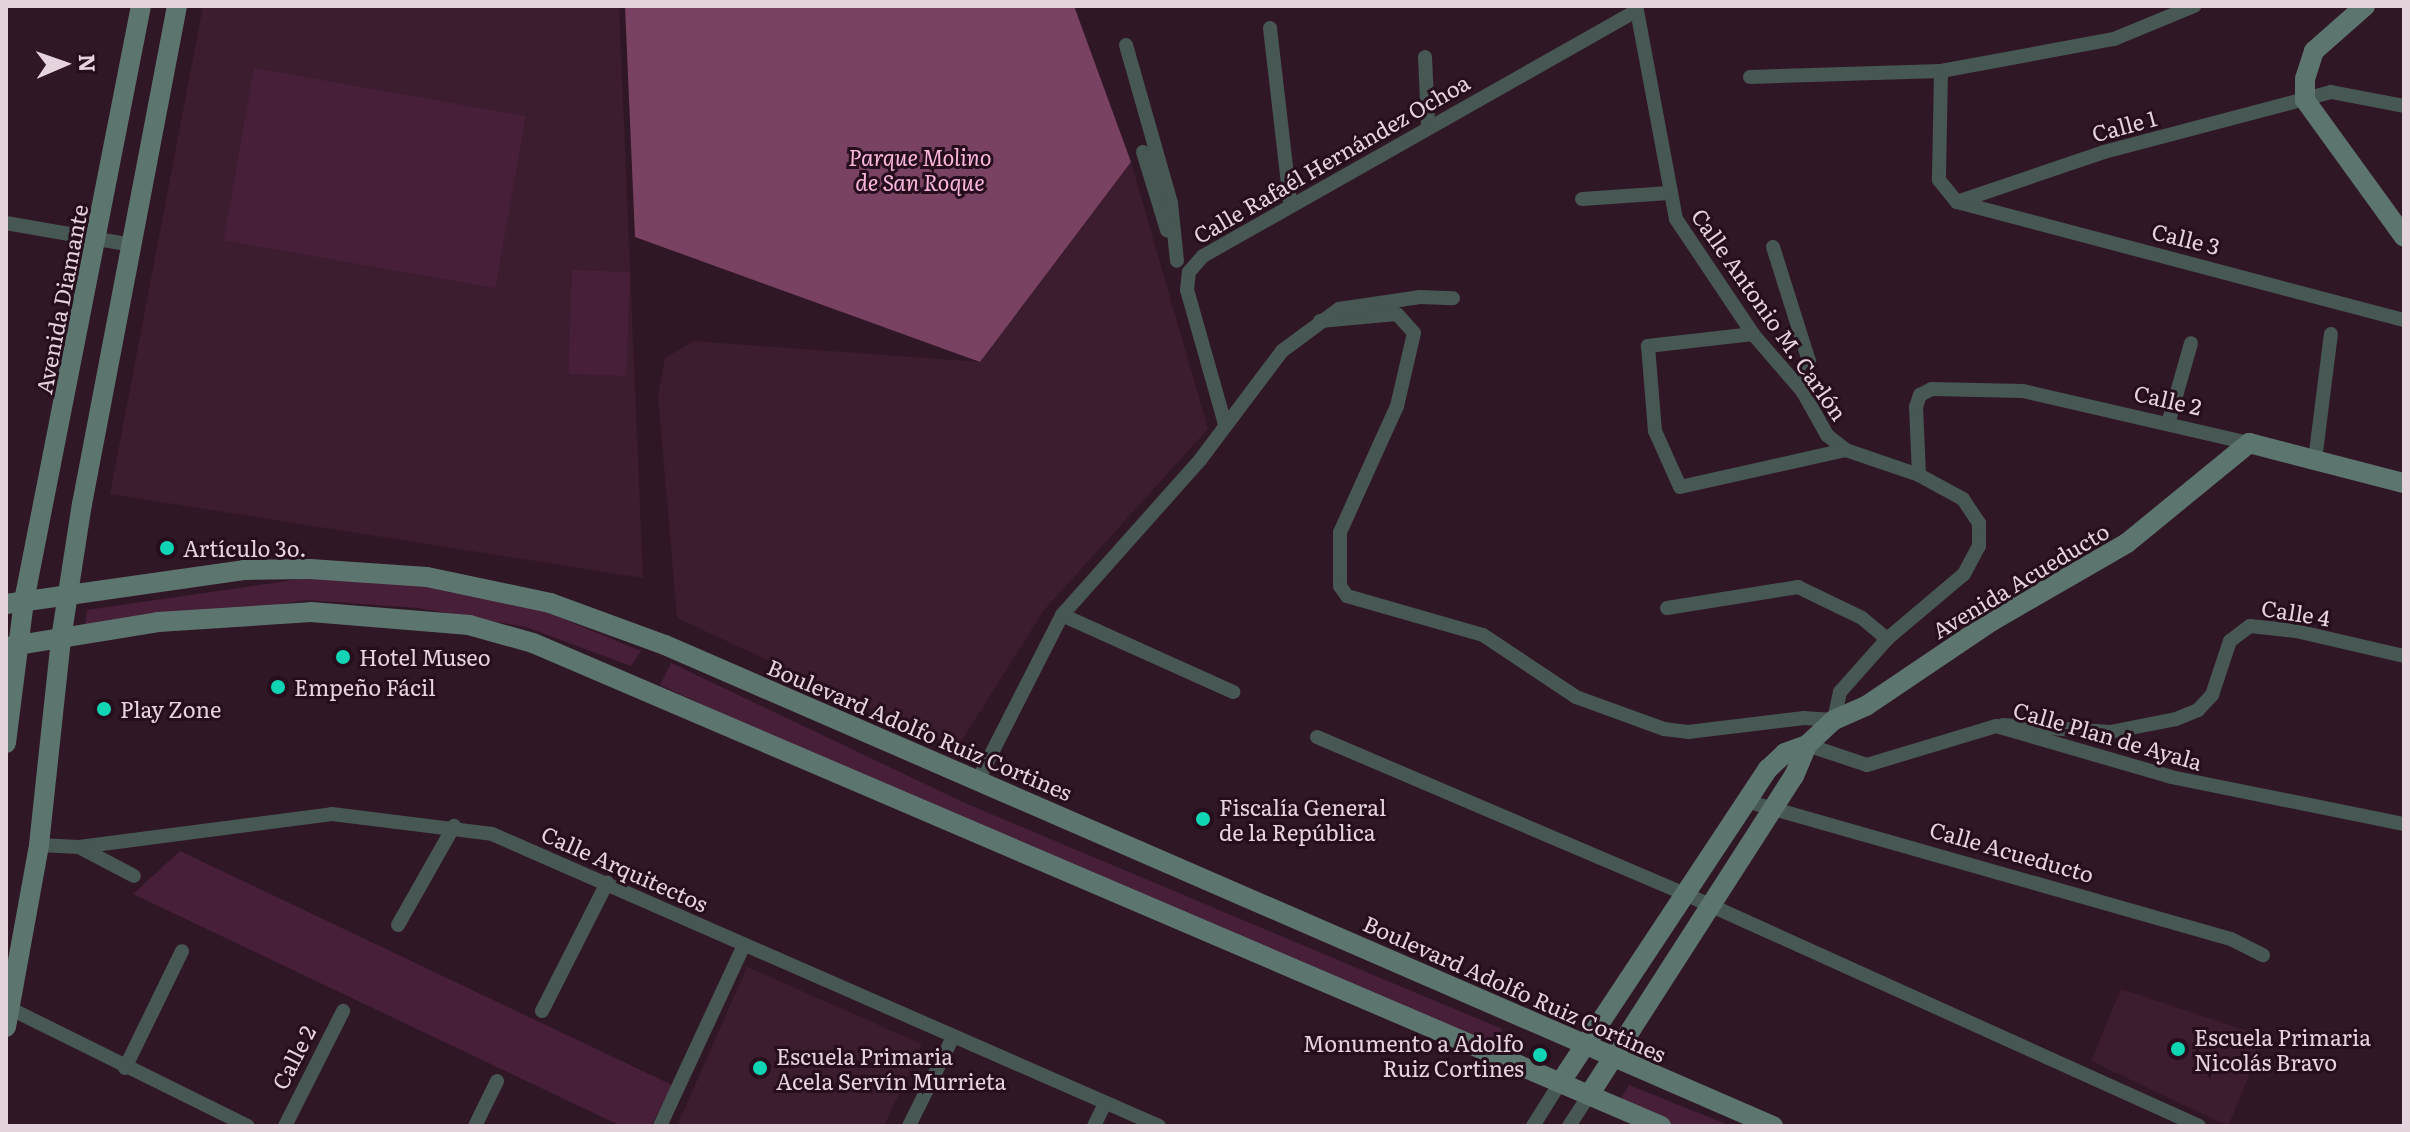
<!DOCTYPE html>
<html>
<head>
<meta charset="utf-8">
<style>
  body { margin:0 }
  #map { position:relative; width:2410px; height:1132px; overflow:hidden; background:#301726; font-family:Literata,serif }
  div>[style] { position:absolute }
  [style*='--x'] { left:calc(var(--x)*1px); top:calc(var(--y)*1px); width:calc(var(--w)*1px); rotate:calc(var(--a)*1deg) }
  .built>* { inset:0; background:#3c1c2f }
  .green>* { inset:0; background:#471f38; transform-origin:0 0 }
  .forest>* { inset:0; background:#794263 }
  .street>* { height:14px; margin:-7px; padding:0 7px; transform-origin:7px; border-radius:7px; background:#475753 }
  .secondary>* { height:20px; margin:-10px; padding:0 10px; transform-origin:10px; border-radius:10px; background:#5c766f }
  .dots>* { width:22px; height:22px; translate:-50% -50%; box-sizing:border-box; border:4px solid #260e1d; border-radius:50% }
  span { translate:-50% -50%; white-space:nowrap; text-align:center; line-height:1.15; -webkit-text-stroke:6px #260e1d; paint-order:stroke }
  .street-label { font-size:22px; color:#e5d3dd }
  .park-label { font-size:22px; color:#fcb7de; font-style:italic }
  .poi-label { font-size:22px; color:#e5d3dd }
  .left { translate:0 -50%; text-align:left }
  .right { translate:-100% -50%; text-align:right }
  .frame { position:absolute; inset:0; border:8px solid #e5d3dd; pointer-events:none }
  .north { position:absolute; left:24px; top:24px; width:80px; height:80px; -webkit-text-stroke:6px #260e1d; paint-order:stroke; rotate:88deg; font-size:22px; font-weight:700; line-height:32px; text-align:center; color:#e5d3dd }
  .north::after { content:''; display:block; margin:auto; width:28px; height:36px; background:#e5d3dd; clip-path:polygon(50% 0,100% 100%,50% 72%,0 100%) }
</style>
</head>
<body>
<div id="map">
  <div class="built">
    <i style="clip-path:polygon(203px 6px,619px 6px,643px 578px,110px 494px)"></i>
    <i style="clip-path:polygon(1131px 162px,1208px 429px,1044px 610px,957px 748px,677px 618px,658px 395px,665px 358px,694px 341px,980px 362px)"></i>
    <i style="clip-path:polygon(747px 967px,922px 1044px,884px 1126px,677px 1126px)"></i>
    <i style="clip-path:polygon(2121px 989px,2265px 1037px,2228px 1126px,2091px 1061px)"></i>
  </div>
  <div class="green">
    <i style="left:254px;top:68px;width:276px;height:175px;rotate:10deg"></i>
    <i style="left:572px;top:270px;width:58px;height:104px;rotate:2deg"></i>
    <i style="clip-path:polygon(308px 578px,423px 585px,537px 608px,641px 651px,631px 666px,526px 627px,418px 608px,308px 600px,84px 633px,87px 610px)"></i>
    <i style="clip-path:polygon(671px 663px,967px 804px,1502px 1029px,1492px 1045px,824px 760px,660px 685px)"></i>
    <i style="clip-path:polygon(180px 851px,672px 1085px,651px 1126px,621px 1126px,133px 894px)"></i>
    <i style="clip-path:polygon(1629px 1085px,1731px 1126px,1665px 1126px,1616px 1106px)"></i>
  </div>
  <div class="forest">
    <i style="clip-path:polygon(625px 6px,1074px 6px,1131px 162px,980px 362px,635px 237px)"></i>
  </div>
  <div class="street">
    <i style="--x:1270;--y:28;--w:175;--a:83.4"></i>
    <i style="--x:1126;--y:45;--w:164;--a:74.1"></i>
    <i style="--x:1171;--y:203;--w:58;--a:84.1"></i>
    <i style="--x:1425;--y:57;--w:67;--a:87.4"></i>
    <i style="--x:1941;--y:71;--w:109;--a:91.1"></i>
    <i style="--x:1939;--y:180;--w:28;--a:51"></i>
    <i style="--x:1957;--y:202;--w:462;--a:14.8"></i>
    <i style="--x:1750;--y:77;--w:191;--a:-1.8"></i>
    <i style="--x:1941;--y:71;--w:176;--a:-10.5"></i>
    <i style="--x:2114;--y:39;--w:87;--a:-22.4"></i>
    <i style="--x:1143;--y:152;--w:82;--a:72.9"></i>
    <i style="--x:1582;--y:199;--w:87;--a:-3.9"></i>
    <i style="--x:1957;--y:202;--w:155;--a:-18.8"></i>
    <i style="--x:2104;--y:152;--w:235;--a:-14.8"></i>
    <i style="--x:2331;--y:92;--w:74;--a:10.9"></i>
    <i style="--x:6;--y:223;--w:128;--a:9.9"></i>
    <i style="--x:1773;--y:247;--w:120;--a:72.5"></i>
    <i style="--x:1809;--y:361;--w:32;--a:101"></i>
    <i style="--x:1320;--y:321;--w:77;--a:-5.2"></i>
    <i style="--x:1397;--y:314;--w:25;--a:48"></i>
    <i style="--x:1414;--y:333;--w:75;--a:103.1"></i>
    <i style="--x:1397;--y:406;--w:138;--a:114.3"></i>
    <i style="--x:1340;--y:532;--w:54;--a:90"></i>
    <i style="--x:1340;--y:586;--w:12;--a:55"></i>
    <i style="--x:1347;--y:596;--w:141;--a:16"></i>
    <i style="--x:1483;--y:635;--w:112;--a:33.7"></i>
    <i style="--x:1576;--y:697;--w:94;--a:20"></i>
    <i style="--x:1664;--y:729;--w:24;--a:7"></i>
    <i style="--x:1688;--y:732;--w:117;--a:-6.9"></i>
    <i style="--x:1804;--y:718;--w:30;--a:4"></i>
    <i style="--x:1834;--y:720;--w:29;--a:-78"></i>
    <i style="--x:1840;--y:692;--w:71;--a:-48.4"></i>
    <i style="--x:1887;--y:639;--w:101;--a:-40.2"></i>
    <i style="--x:1964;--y:574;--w:32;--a:-62"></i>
    <i style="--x:1979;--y:546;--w:23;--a:-90"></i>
    <i style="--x:1979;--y:523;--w:29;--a:-124"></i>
    <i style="--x:1963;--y:499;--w:50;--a:-151.4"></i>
    <i style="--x:1919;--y:475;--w:77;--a:-161.1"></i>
    <i style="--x:1846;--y:450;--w:24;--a:-142"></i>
    <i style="--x:1827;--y:435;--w:49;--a:-119.2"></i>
    <i style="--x:1803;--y:392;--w:77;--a:-130.8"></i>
    <i style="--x:1753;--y:334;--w:138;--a:-123.8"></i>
    <i style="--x:1676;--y:219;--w:217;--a:-100.6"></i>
    <i style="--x:1753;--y:334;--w:106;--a:173.5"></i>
    <i style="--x:1648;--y:346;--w:85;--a:85.3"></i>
    <i style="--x:1655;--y:431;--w:61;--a:65.9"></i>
    <i style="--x:1680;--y:487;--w:170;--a:-12.6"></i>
    <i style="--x:1225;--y:424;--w:139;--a:-105.8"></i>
    <i style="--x:1187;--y:290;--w:18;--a:-84"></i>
    <i style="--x:1189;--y:272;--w:21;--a:-49"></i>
    <i style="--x:1203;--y:256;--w:498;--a:-29.5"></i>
    <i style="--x:2168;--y:424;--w:84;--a:-74.1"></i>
    <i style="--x:2315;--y:460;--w:127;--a:-82.8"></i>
    <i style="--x:1919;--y:475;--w:68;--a:-92.5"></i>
    <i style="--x:1916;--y:407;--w:13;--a:-72"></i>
    <i style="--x:1920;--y:395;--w:13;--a:-27"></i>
    <i style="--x:1932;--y:389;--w:91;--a:1.3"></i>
    <i style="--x:2023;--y:391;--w:232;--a:13"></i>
    <i style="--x:1667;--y:608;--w:133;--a:-9.1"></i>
    <i style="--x:1798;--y:587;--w:71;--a:25.8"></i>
    <i style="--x:1862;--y:618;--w:33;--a:40"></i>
    <i style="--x:1062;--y:615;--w:188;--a:24.2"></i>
    <i style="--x:2003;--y:725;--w:107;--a:3.7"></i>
    <i style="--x:2110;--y:732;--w:67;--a:-11.1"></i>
    <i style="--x:2176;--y:719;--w:24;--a:-22"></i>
    <i style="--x:2198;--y:710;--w:21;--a:-47"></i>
    <i style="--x:2212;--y:695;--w:57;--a:-71.6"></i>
    <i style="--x:2230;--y:641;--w:25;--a:-37"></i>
    <i style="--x:2250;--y:626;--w:46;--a:6.2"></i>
    <i style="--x:2296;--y:631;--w:111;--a:13"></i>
    <i style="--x:1317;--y:737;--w:398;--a:23.1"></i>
    <i style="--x:1683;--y:893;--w:566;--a:24.3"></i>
    <i style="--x:1807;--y:745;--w:63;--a:18.4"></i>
    <i style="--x:1867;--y:765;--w:135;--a:-16.8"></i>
    <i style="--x:1996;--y:726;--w:182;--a:16.2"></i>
    <i style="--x:2171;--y:777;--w:238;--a:11.4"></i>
    <i style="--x:978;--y:780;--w:185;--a:-63"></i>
    <i style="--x:1062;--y:615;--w:208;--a:-48.3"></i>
    <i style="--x:1200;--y:460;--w:136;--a:-53"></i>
    <i style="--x:1282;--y:351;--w:71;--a:-36.4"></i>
    <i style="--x:1339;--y:309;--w:82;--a:-8.4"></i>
    <i style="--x:1420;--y:297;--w:33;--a:2"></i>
    <i style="--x:1746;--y:801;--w:504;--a:15.88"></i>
    <i style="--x:2231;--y:939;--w:36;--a:27"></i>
    <i style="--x:39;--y:845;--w:40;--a:2.9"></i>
    <i style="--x:79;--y:847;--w:255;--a:-7.4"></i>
    <i style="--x:332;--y:814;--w:161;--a:7.1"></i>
    <i style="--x:492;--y:834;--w:728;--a:23.64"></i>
    <i style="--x:79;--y:847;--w:62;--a:27.8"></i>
    <i style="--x:398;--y:925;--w:114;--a:-60.5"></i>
    <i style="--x:11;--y:1009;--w:264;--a:26.3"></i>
    <i style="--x:542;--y:1011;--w:144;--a:-63.1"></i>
    <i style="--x:125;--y:1068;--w:130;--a:-64"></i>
    <i style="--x:285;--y:1126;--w:129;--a:-63.2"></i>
    <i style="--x:475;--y:1126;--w:50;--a:-63.9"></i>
    <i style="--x:660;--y:1126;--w:200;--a:-65.1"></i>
    <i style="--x:909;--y:1126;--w:99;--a:-63.7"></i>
    <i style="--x:1094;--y:1126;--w:25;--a:-64"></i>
    <i style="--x:1533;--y:1126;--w:51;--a:-57.9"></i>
    <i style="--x:1569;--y:1126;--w:37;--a:-57"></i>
  </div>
  <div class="secondary">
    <i style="--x:2365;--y:6;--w:68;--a:138.6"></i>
    <i style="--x:2314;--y:51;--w:29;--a:108"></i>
    <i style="--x:2305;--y:79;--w:21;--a:90"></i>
    <i style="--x:2305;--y:100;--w:169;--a:54.1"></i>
    <i style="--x:6;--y:604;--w:240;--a:-8.1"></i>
    <i style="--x:244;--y:570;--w:66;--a:-0.9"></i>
    <i style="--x:310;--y:569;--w:117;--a:3.9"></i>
    <i style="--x:427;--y:577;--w:126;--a:11.9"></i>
    <i style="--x:550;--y:603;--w:122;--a:20.1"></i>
    <i style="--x:665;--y:645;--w:1208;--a:23.47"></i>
    <i style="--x:6;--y:647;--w:154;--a:-9.3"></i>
    <i style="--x:158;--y:622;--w:153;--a:-3.7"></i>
    <i style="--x:311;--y:612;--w:159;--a:4.7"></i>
    <i style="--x:469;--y:625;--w:66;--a:15.7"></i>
    <i style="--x:533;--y:643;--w:1227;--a:23.18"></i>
    <i style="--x:6;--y:743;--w:143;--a:-82.8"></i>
    <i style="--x:24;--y:601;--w:606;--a:-78.88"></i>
    <i style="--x:6;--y:1027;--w:185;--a:-79.7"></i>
    <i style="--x:39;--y:845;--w:207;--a:-83.9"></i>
    <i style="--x:61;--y:639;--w:137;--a:-81.2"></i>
    <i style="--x:82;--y:504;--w:507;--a:-79.2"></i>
    <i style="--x:1560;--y:1083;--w:377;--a:-56.5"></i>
    <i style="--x:1768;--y:769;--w:23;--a:-43"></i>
    <i style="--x:1785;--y:753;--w:23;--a:-20"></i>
    <i style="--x:1589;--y:1095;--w:379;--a:-57.3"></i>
    <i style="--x:1794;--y:776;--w:34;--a:-67"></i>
    <i style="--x:1807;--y:745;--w:37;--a:-43"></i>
    <i style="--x:1834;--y:720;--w:35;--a:-24"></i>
    <i style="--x:1866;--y:706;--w:152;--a:-34"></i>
    <i style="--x:1992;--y:621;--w:156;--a:-30"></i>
    <i style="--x:2127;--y:543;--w:158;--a:-39.3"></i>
    <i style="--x:2249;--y:443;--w:160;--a:14.5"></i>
  </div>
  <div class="dots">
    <i style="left:167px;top:548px;background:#0fd5b4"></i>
    <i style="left:343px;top:657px;background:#0fd5b4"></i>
    <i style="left:278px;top:687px;background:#0fd5b4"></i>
    <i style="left:104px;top:709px;background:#0fd5b4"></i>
    <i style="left:1203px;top:819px;background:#0fd5b4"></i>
    <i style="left:2178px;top:1049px;background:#0fd5b4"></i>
    <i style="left:1540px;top:1055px;background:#0fd5b4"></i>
    <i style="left:760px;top:1068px;background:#0fd5b4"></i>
  </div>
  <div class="street-label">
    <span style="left:2124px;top:125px;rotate:-15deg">Calle 1</span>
    <span style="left:1331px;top:158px;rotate:-30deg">Calle Rafaél Hernández Ochoa</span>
    <span style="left:2186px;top:238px;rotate:14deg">Calle 3</span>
    <span style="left:61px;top:299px;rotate:-79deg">Avenida Diamante</span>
    <span style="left:1770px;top:314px;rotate:55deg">Calle Antonio M. Carlón</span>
    <span style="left:2168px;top:399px;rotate:13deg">Calle 2</span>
    <span style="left:2020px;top:580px;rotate:-31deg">Avenida Acueducto</span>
    <span style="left:2296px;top:612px;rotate:9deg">Calle 4</span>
    <span style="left:920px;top:729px;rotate:23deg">Boulevard Adolfo Ruiz Cortines</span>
    <span style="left:2108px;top:735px;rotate:16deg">Calle Plan de Ayala</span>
    <span style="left:2012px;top:851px;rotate:16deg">Calle Acueducto</span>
    <span style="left:625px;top:868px;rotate:24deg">Calle Arquitectos</span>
    <span style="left:1515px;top:988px;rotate:24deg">Boulevard Adolfo Ruiz Cortines</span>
    <span style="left:293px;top:1057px;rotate:-63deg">Calle 2</span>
  </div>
  <div class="park-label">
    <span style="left:920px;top:169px">Parque Molino<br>de San Roque</span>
  </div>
  <div class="poi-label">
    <span class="left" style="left:183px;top:548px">Artículo 3o.</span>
    <span class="left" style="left:359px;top:657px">Hotel Museo</span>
    <span class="left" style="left:294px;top:687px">Empeño Fácil</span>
    <span class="left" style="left:120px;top:709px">Play Zone</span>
    <span class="left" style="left:1219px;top:819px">Fiscalía General<br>de la República</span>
    <span class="left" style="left:2194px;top:1049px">Escuela Primaria<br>Nicolás Bravo</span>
    <span class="right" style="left:1524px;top:1055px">Monumento a Adolfo<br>Ruiz Cortines</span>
    <span class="left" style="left:776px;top:1068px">Escuela Primaria<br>Acela Servín Murrieta</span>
  </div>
  <div class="frame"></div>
  <div class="north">N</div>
</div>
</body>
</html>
